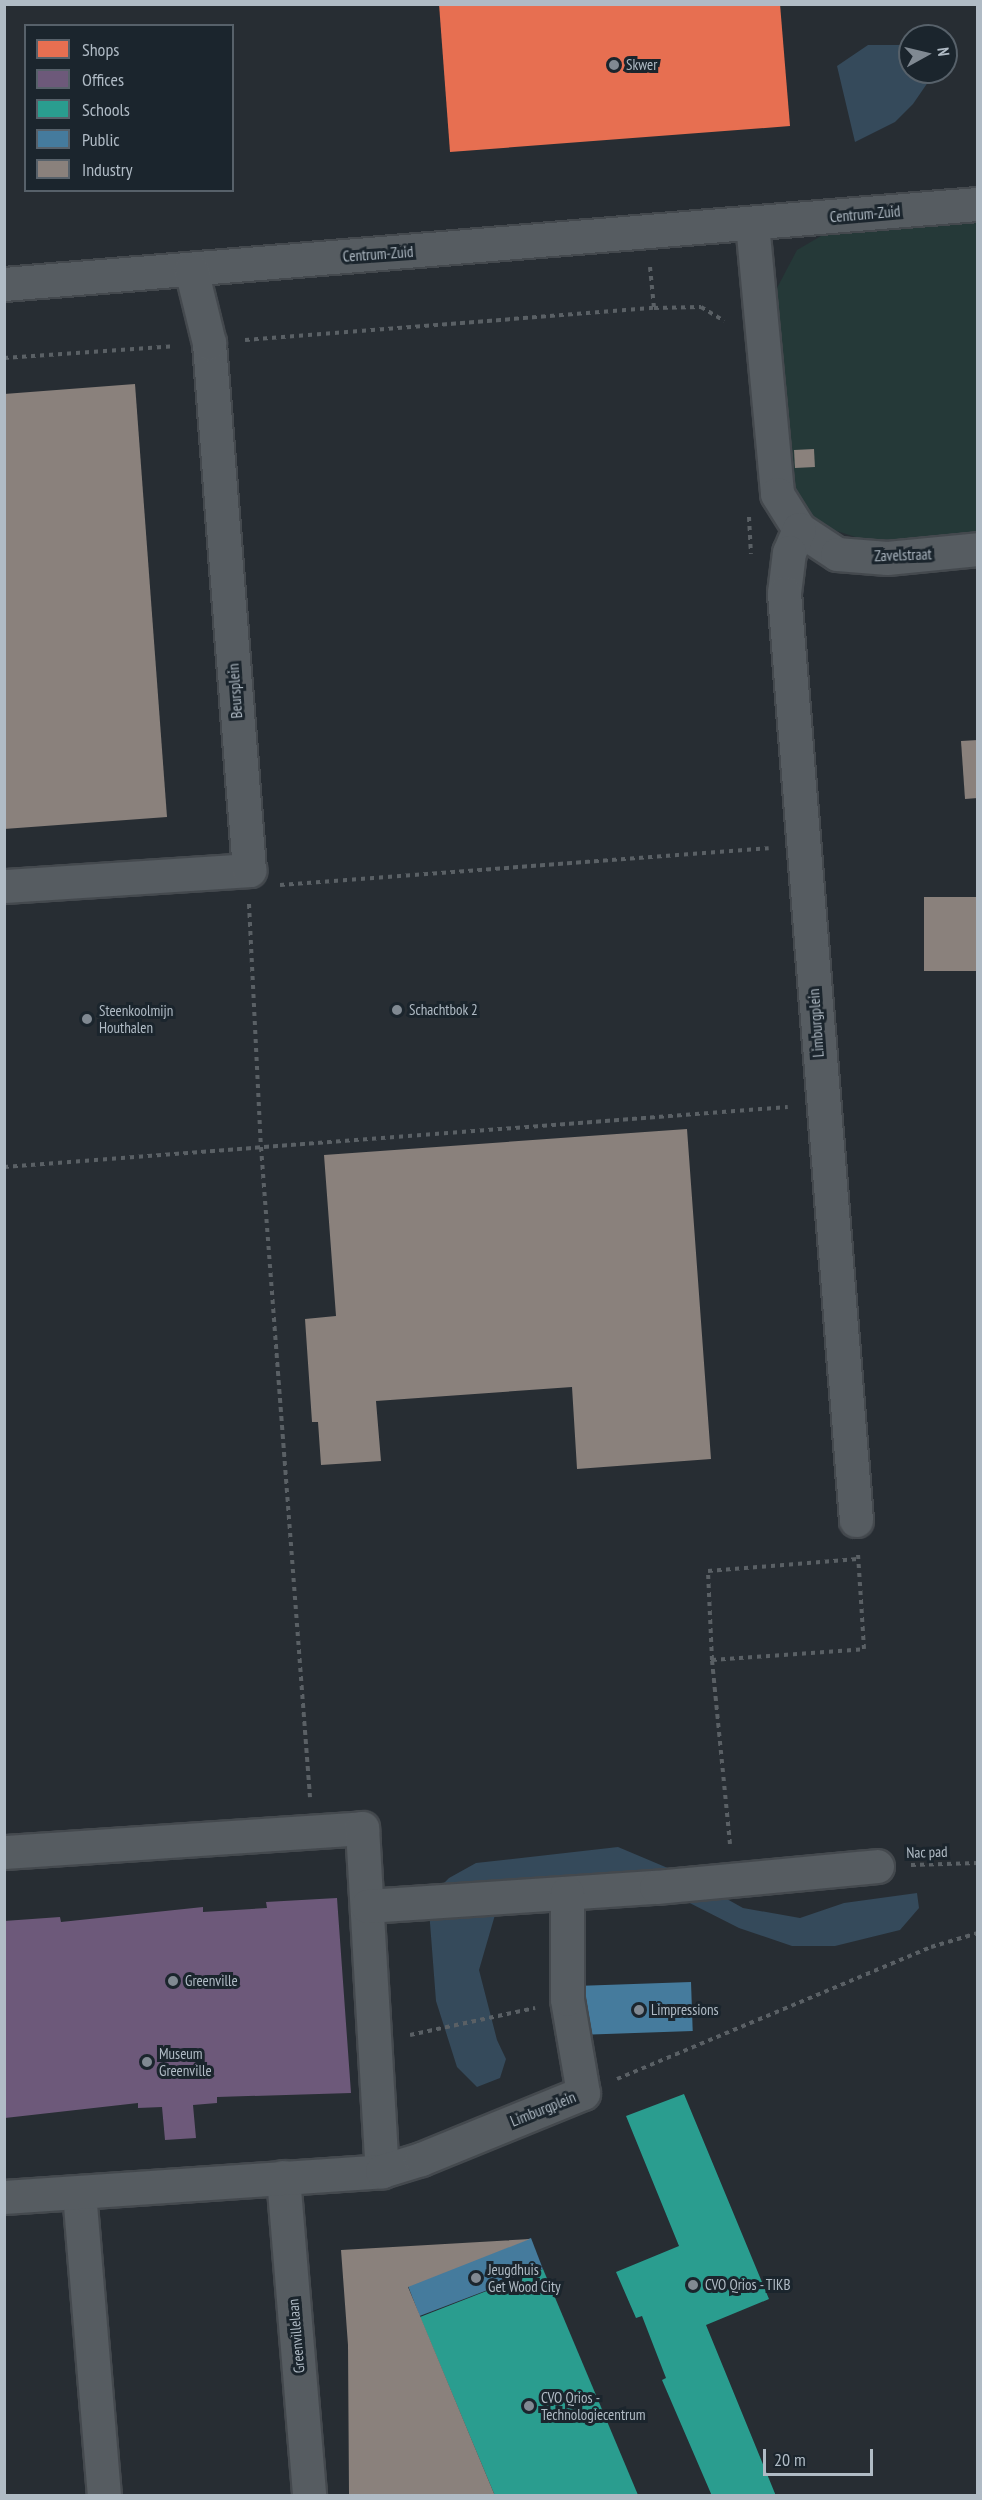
<!DOCTYPE html>
<html>
<head>
<meta charset="utf-8">
<style>
  body { margin:0 }
  #map { position:relative; width:982px; height:2500px; overflow:hidden; background:#272d33; font-family:"PT Sans Narrow",sans-serif }
  div>[style] { position:absolute }
  [style*='--x'] { left:calc(var(--x)*1px); top:calc(var(--y)*1px); width:calc(var(--w)*1px); rotate:calc(var(--a)*1deg) }
  .green>* { inset:0; background:#253938 }
  .water>* { inset:0; background:#354a5b }
  .shops>* { inset:0; background:#e76f51 }
  .offices>* { inset:0; background:#6d597a }
  .schools>* { inset:0; background:#2a9d8f }
  .public>* { inset:0; background:#457b9d; transform-origin:0 0 }
  .industry>* { inset:0; background:#8a817c; transform-origin:0 0 }
  .path>* { height:4px; margin-top:-2px; transform-origin:0; background:repeating-linear-gradient(90deg,#5a6065 0 4.5px,transparent 0 9px) }
  .roads { filter:drop-shadow(2px 0 #44494e) drop-shadow(-2px 0 #44494e) drop-shadow(0 2px #44494e) drop-shadow(0 -2px #44494e) }
  .minor>* { height:33px; margin:-16.5px; padding:0 16.5px; transform-origin:16.5px; border-radius:16.5px; background:#565c61 }
  .dots>* { width:16px; height:16px; translate:-50% -50%; box-sizing:border-box; border:3px solid #1b252d; border-radius:50% }
  span { translate:-50% -50%; white-space:nowrap; text-align:center; line-height:1.15; -webkit-text-stroke:6px #1b252d; paint-order:stroke }
  .poi-label { font-size:15px; color:#b0bbc5 }
  .left { translate:0 -50%; text-align:left }
  .street-label { font-size:15px; color:#b0bbc5 }
  .frame { position:absolute; inset:0; border:6px solid #b0bbc5; pointer-events:none }
  .legend { position:absolute; left:24px; top:24px; width:210px; height:168px; box-sizing:border-box; background:#1b252d; border:2px solid #57616a; margin:0; padding:8px 10px; list-style:none; font-size:18px; color:#b0bbc5 }
  .legend li { display:flex; align-items:center; gap:12px; height:30px }
  .legend b { width:30px; border:2px solid #57616a }
  .north { position:absolute; left:898px; top:24px; width:60px; height:60px; box-sizing:border-box; background:#1b252d; border:2px solid #57616a; border-radius:50%; rotate:82deg; font-size:16px; font-weight:700; line-height:24px; text-align:center; color:#b0bbc5 }
  .north::after { content:''; display:block; margin:auto; width:21px; height:27px; background:#808992; clip-path:polygon(50% 0,100% 100%,50% 72%,0 100%) }
  .scale { position:absolute; left:763px; top:2449px; width:110px; height:27px; box-sizing:border-box; border:3px solid #b0bbc5; border-top:0; padding-left:8px; font-size:18px; line-height:21px; white-space:nowrap; color:#b0bbc5; -webkit-text-stroke:4px #1b252d; paint-order:stroke }
</style>
</head>
<body>
<div id="map">
  <div class="green">
    <i style="clip-path:polygon(977px 218px,977px 534px,874px 543px,815px 524px,785px 477px,777px 288px,797px 250px,833px 229px)"></i>
  </div>
  <div class="water">
    <i style="clip-path:polygon(868px 45px,910px 45px,910px 72px,935px 72px,913px 104px,895px 122px,855px 142px,837px 66px)"></i>
    <i style="clip-path:polygon(618px 1847px,682px 1874px,743px 1908px,800px 1918px,844px 1903px,917px 1893px,919px 1908px,900px 1930px,835px 1946px,792px 1946px,739px 1928px,666px 1891px,497px 1908px,479px 1970px,497px 2040px,506px 2059px,500px 2078px,477px 2087px,457px 2067px,436px 2001px,429px 1910px,437px 1890px,449px 1878px,476px 1863px)"></i>
  </div>
  <div class="shops">
    <i style="clip-path:polygon(439px 4px,780px 4px,790px 126px,450px 152px)"></i>
  </div>
  <div class="offices">
    <i style="clip-path:polygon(337px 1898px,351px 2093px,217px 2097px,217px 2103px,193px 2105px,196px 2138px,165px 2140px,162px 2107px,138px 2108px,138px 2103px,5px 2118px,4px 1921px,60px 1917px,61px 1922px,203px 1907px,203px 1912px,267px 1908px,266px 1902px)"></i>
  </div>
  <div class="schools">
    <i style="clip-path:polygon(684px 2094px,769px 2299px,706px 2325px,776px 2496px,712px 2496px,662px 2380px,666px 2378px,642px 2316px,636px 2318px,616px 2272px,679px 2246px,626px 2116px)"></i>
    <i style="clip-path:polygon(543px 2269px,638px 2495px,495px 2496px,420px 2317px)"></i>
  </div>
  <div class="public">
    <i style="left:691px;top:1982px;width:49px;height:108px;rotate:88deg"></i>
    <i style="left:531px;top:2238px;width:33px;height:132px;rotate:69deg"></i>
  </div>
  <div class="industry">
    <i style="clip-path:polygon(135px 384px,167px 817px,4px 829px,4px 394px)"></i>
    <i style="left:814px;top:449px;width:18px;height:20px;rotate:87deg"></i>
    <i style="clip-path:polygon(978px 740px,978px 798px,965px 799px,961px 741px)"></i>
    <i style="left:978px;top:897px;width:74px;height:54px;rotate:90deg"></i>
    <i style="clip-path:polygon(687px 1129px,711px 1459px,577px 1469px,572px 1387px,376px 1401px,381px 1461px,321px 1465px,318px 1422px,312px 1422px,305px 1319px,336px 1316px,324px 1155px)"></i>
    <i style="clip-path:polygon(530px 2239px,408px 2287px,495px 2496px,349px 2496px,348px 2345px,341px 2250px)"></i>
  </div>
  <div class="path">
    <i style="--x:650;--y:267;--w:41;--a:84.4"></i>
    <i style="--x:245;--y:340;--w:410;--a:-4.5"></i>
    <i style="--x:654;--y:308;--w:47;--a:-1.2"></i>
    <i style="--x:701;--y:307;--w:27;--a:31"></i>
    <i style="--x:4;--y:358;--w:170;--a:-4"></i>
    <i style="--x:749;--y:517;--w:37;--a:87"></i>
    <i style="--x:280;--y:885;--w:490;--a:-4.3"></i>
    <i style="--x:249;--y:904;--w:243;--a:87.2"></i>
    <i style="--x:261;--y:1147;--w:652;--a:85.69"></i>
    <i style="--x:4;--y:1167;--w:786;--a:-4.38"></i>
    <i style="--x:712;--y:1660;--w:89;--a:-92.6"></i>
    <i style="--x:708;--y:1571;--w:150;--a:-4.6"></i>
    <i style="--x:730;--y:1844;--w:185;--a:-95.6"></i>
    <i style="--x:712;--y:1660;--w:152;--a:-4.1"></i>
    <i style="--x:864;--y:1649;--w:95;--a:-93.6"></i>
    <i style="--x:911;--y:1865;--w:67;--a:-1.7"></i>
    <i style="--x:410;--y:2035;--w:128;--a:-12.2"></i>
    <i style="--x:617;--y:2079;--w:341;--a:-22.8"></i>
    <i style="--x:931;--y:1947;--w:49;--a:-16.6"></i>
  </div>
  <div class="roads">
    <div class="minor">
      <i style="--x:752;--y:223;--w:272;--a:84.7"></i>
      <i style="--x:777;--y:494;--w:41;--a:57.8"></i>
      <i style="--x:799;--y:529;--w:45;--a:33.3"></i>
      <i style="--x:837;--y:554;--w:50;--a:4.6"></i>
      <i style="--x:887;--y:558;--w:91;--a:-5.6"></i>
      <i style="--x:4;--y:284;--w:977;--a:-4.7"></i>
      <i style="--x:799;--y:529;--w:25;--a:113"></i>
      <i style="--x:789;--y:552;--w:41;--a:97"></i>
      <i style="--x:784;--y:593;--w:930;--a:85.56"></i>
      <i style="--x:4;--y:886;--w:246;--a:-3.7"></i>
      <i style="--x:249;--y:870;--w:529;--a:-94.34"></i>
      <i style="--x:209;--y:343;--w:76;--a:-103.7"></i>
      <i style="--x:4;--y:1852;--w:359;--a:-3.8"></i>
      <i style="--x:362;--y:1828;--w:344;--a:86.7"></i>
      <i style="--x:367;--y:1906;--w:290;--a:-3.8"></i>
      <i style="--x:656;--y:1887;--w:222;--a:-5.4"></i>
      <i style="--x:283;--y:2177;--w:320;--a:85.3"></i>
      <i style="--x:79;--y:2192;--w:305;--a:85.3"></i>
      <i style="--x:4;--y:2197;--w:379;--a:-3.9"></i>
      <i style="--x:382;--y:2171;--w:41;--a:-17.1"></i>
      <i style="--x:421;--y:2159;--w:175;--a:-22.2"></i>
      <i style="--x:583;--y:2093;--w:95;--a:-99.7"></i>
      <i style="--x:567;--y:1999;--w:106;--a:-90"></i>
    </div>
  </div>
  <div class="dots">
    <i style="left:614px;top:65px;background:#808992"></i>
    <i style="left:397px;top:1010px;background:#808992"></i>
    <i style="left:87px;top:1019px;background:#808992"></i>
    <i style="left:173px;top:1981px;background:#808992"></i>
    <i style="left:639px;top:2010px;background:#808992"></i>
    <i style="left:147px;top:2062px;background:#808992"></i>
    <i style="left:476px;top:2278px;background:#808992"></i>
    <i style="left:693px;top:2285px;background:#808992"></i>
    <i style="left:529px;top:2406px;background:#808992"></i>
  </div>
  <div class="poi-label">
    <span class="left" style="left:626px;top:65px">Skwer</span>
    <span class="left" style="left:99px;top:1019px">Steenkoolmijn<br>Houthalen</span>
    <span class="left" style="left:409px;top:1010px">Schachtbok 2</span>
    <span class="left" style="left:185px;top:1981px">Greenville</span>
    <span class="left" style="left:651px;top:2010px">Limpressions</span>
    <span class="left" style="left:159px;top:2062px">Museum<br>Greenville</span>
    <span class="left" style="left:488px;top:2278px">Jeugdhuis<br>Get Wood City</span>
    <span class="left" style="left:705px;top:2285px">CVO Qrios - TIKB</span>
    <span class="left" style="left:541px;top:2406px">CVO Qrios -<br>Technologiecentrum</span>
  </div>
  <div class="street-label">
    <span style="left:865px;top:214px;rotate:-5deg">Centrum-Zuid</span>
    <span style="left:378px;top:254px;rotate:-4deg">Centrum-Zuid</span>
    <span style="left:903px;top:555px;rotate:-2deg">Zavelstraat</span>
    <span style="left:235px;top:691px;rotate:-94deg">Beursplein</span>
    <span style="left:816px;top:1023px;rotate:-94deg">Limburgplein</span>
    <span style="left:927px;top:1852px;rotate:-2deg">Nac pad</span>
    <span style="left:543px;top:2109px;rotate:-22deg">Limburgplein</span>
    <span style="left:296px;top:2336px;rotate:-95deg">Greenvillelaan</span>
  </div>
  <div class="frame"></div>
  <ul class="legend">
  <li><b style="height:16px;background:#e76f51"></b>Shops</li>
  <li><b style="height:16px;background:#6d597a"></b>Offices</li>
  <li><b style="height:16px;background:#2a9d8f"></b>Schools</li>
  <li><b style="height:16px;background:#457b9d"></b>Public</li>
  <li><b style="height:16px;background:#8a817c"></b>Industry</li>
  </ul>
  <div class="north">N</div>
  <div class="scale">20 m</div>
</div>
</body>
</html>
